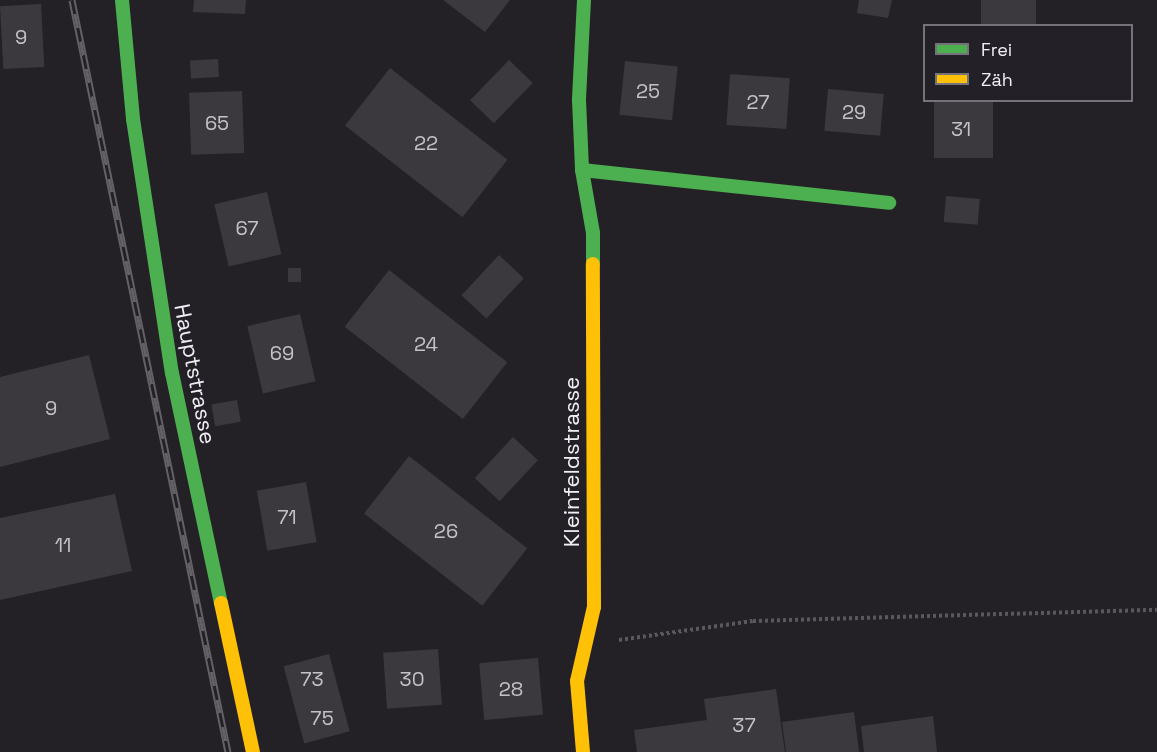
<!DOCTYPE html>
<html>
<head>
<meta charset="utf-8">
<style>
  body { margin:0 }
  #map { position:relative; width:1157px; height:752px; overflow:hidden; background:#232126; font-family:"Space Grotesk",sans-serif }
  div>[style] { position:absolute }
  [style*='--x'] { left:calc(var(--x)*1px); top:calc(var(--y)*1px); width:calc(var(--w)*1px); rotate:calc(var(--a)*1deg) }
  .building>* { inset:0; background:#3b393d; transform-origin:0 0 }
  .path>* { height:4px; margin-top:-2px; transform-origin:0; background:repeating-linear-gradient(90deg,#5a575d 0 3px,transparent 0 6px) }
  .fast>* { height:14px; margin:-7px; padding:0 7px; transform-origin:7px; border-radius:7px; background:#4caf50 }
  .slow>* { height:14px; margin:-7px; padding:0 7px; transform-origin:7px; border-radius:7px; background:#ffc107 }
  .rail>* { height:7px; margin-top:-3.5px; transform-origin:0; background:repeating-linear-gradient(90deg,#232027 0 14px,#646065 0 28px); box-sizing:border-box; border-block:2px solid #646065 }
  span { translate:-50% -50%; white-space:nowrap; text-align:center; line-height:1.15; -webkit-text-stroke:4.5px #232027; paint-order:stroke }
  .number-label { font-size:20px; color:#c4c2c6 }
  .number-label span { -webkit-text-stroke-width:0 }
  .street-label { font-size:22px; color:#f1eff4 }
  .legend { position:absolute; left:923px; top:24px; width:210px; height:78px; box-sizing:border-box; background:#232027; border:2px solid #757379; margin:0; padding:8px 10px; list-style:none; font-size:18px; color:#f1eff4 }
  .legend li { display:flex; align-items:center; gap:12px; height:30px }
  .legend b { width:30px; border:2px solid #757379 }
</style>
</head>
<body>
<div id="map">
  <div class="building">
    <i style="clip-path:polygon(194px 0,246px 0,245px 14px,193px 12px)"></i>
    <i style="clip-path:polygon(443px 0,510px 0,485px 32px)"></i>
    <i style="clip-path:polygon(859px 0,892px 0,888px 18px,857px 13px)"></i>
    <i style="left:981px;top:0;width:55px;height:26px"></i>
    <i style="left:41px;top:4px;width:63px;height:41px;rotate:87deg"></i>
    <i style="left:218px;top:59px;width:18px;height:28px;rotate:87deg"></i>
    <i style="left:509px;top:60px;width:33px;height:56px;rotate:44deg"></i>
    <i style="left:625px;top:61px;width:53px;height:54px;rotate:6deg"></i>
    <i style="left:390px;top:68px;width:149px;height:73px;rotate:38deg"></i>
    <i style="left:730px;top:74px;width:60px;height:51px;rotate:4deg"></i>
    <i style="left:828px;top:89px;width:56px;height:42px;rotate:5deg"></i>
    <i style="left:242px;top:91px;width:62px;height:53px;rotate:88deg"></i>
    <i style="left:934px;top:100px;width:59px;height:58px"></i>
    <i style="left:267px;top:192px;width:64px;height:54px;rotate:77deg"></i>
    <i style="left:946px;top:196px;width:34px;height:26px;rotate:5deg"></i>
    <i style="left:499px;top:255px;width:34px;height:55px;rotate:43deg"></i>
    <i style="left:288px;top:268px;width:13px;height:14px"></i>
    <i style="left:389px;top:270px;width:150px;height:72px;rotate:38deg"></i>
    <i style="left:300px;top:314px;width:69px;height:54px;rotate:77deg"></i>
    <i style="clip-path:polygon(89px 355px,110px 439px,0 467px,0 377px)"></i>
    <i style="left:237px;top:400px;width:22px;height:26px;rotate:80deg"></i>
    <i style="left:513px;top:437px;width:34px;height:56px;rotate:43deg"></i>
    <i style="left:409px;top:456px;width:150px;height:73px;rotate:38deg"></i>
    <i style="left:306px;top:482px;width:61px;height:50px;rotate:80deg"></i>
    <i style="clip-path:polygon(115px 494px,132px 571px,0 600px,0 518px)"></i>
    <i style="left:438px;top:649px;width:56px;height:55px;rotate:86deg"></i>
    <i style="left:329px;top:654px;width:80px;height:47px;rotate:75deg"></i>
    <i style="left:538px;top:658px;width:57px;height:59px;rotate:85deg"></i>
    <i style="clip-path:polygon(776px 689px,785px 752px,637px 752px,634px 730px,707px 720px,704px 699px)"></i>
    <i style="clip-path:polygon(854px 712px,859px 752px,786px 752px,782px 722px)"></i>
    <i style="clip-path:polygon(933px 716px,937px 752px,864px 752px,861px 726px)"></i>
  </div>
  <div class="path">
    <i style="--x:619;--y:640;--w:135;--a:-8.1"></i>
    <i style="--x:753;--y:621;--w:404;--a:-1.6"></i>
  </div>
  <div class="fast">
    <i style="--x:122;--y:0;--w:120;--a:84.7"></i>
    <i style="--x:133;--y:119;--w:257;--a:81.3"></i>
    <i style="--x:172;--y:373;--w:235;--a:78"></i>
    <i style="--x:584;--y:0;--w:100;--a:92.9"></i>
    <i style="--x:579;--y:100;--w:70;--a:87.5"></i>
    <i style="--x:582;--y:170;--w:64;--a:80.1"></i>
    <i style="--x:593;--y:233;--w:31;--a:90"></i>
    <i style="--x:582;--y:170;--w:309;--a:6.1"></i>
  </div>
  <div class="slow">
    <i style="--x:221;--y:603;--w:152;--a:77.9"></i>
    <i style="--x:583;--y:752;--w:71;--a:-94.8"></i>
    <i style="--x:577;--y:681;--w:76;--a:-77.1"></i>
    <i style="--x:594;--y:607;--w:343;--a:-90.2"></i>
  </div>
  <div class="rail">
    <i style="--x:72;--y:0;--w:768;--a:78.28"></i>
  </div>
  <div class="number-label">
    <span style="left:21px;top:37px">9</span>
    <span style="left:648px;top:91px">25</span>
    <span style="left:758px;top:102px">27</span>
    <span style="left:854px;top:112px">29</span>
    <span style="left:217px;top:123px">65</span>
    <span style="left:961px;top:129px">31</span>
    <span style="left:426px;top:143px">22</span>
    <span style="left:247px;top:228px">67</span>
    <span style="left:426px;top:344px">24</span>
    <span style="left:282px;top:353px">69</span>
    <span style="left:51px;top:408px">9</span>
    <span style="left:287px;top:517px">71</span>
    <span style="left:446px;top:531px">26</span>
    <span style="left:63px;top:545px">11</span>
    <span style="left:312px;top:679px">73</span>
    <span style="left:412px;top:679px">30</span>
    <span style="left:511px;top:689px">28</span>
    <span style="left:322px;top:718px">75</span>
    <span style="left:744px;top:725px">37</span>
  </div>
  <div class="street-label">
    <span style="left:195px;top:374px;rotate:79deg">Hauptstrasse</span>
    <span style="left:572px;top:462px;rotate:-90deg">Kleinfeldstrasse</span>
  </div>
  <ul class="legend">
  <li><b style="height:8px;background:#4caf50"></b>Frei</li>
  <li><b style="height:8px;background:#ffc107"></b>Zäh</li>
  </ul>
</div>
</body>
</html>
